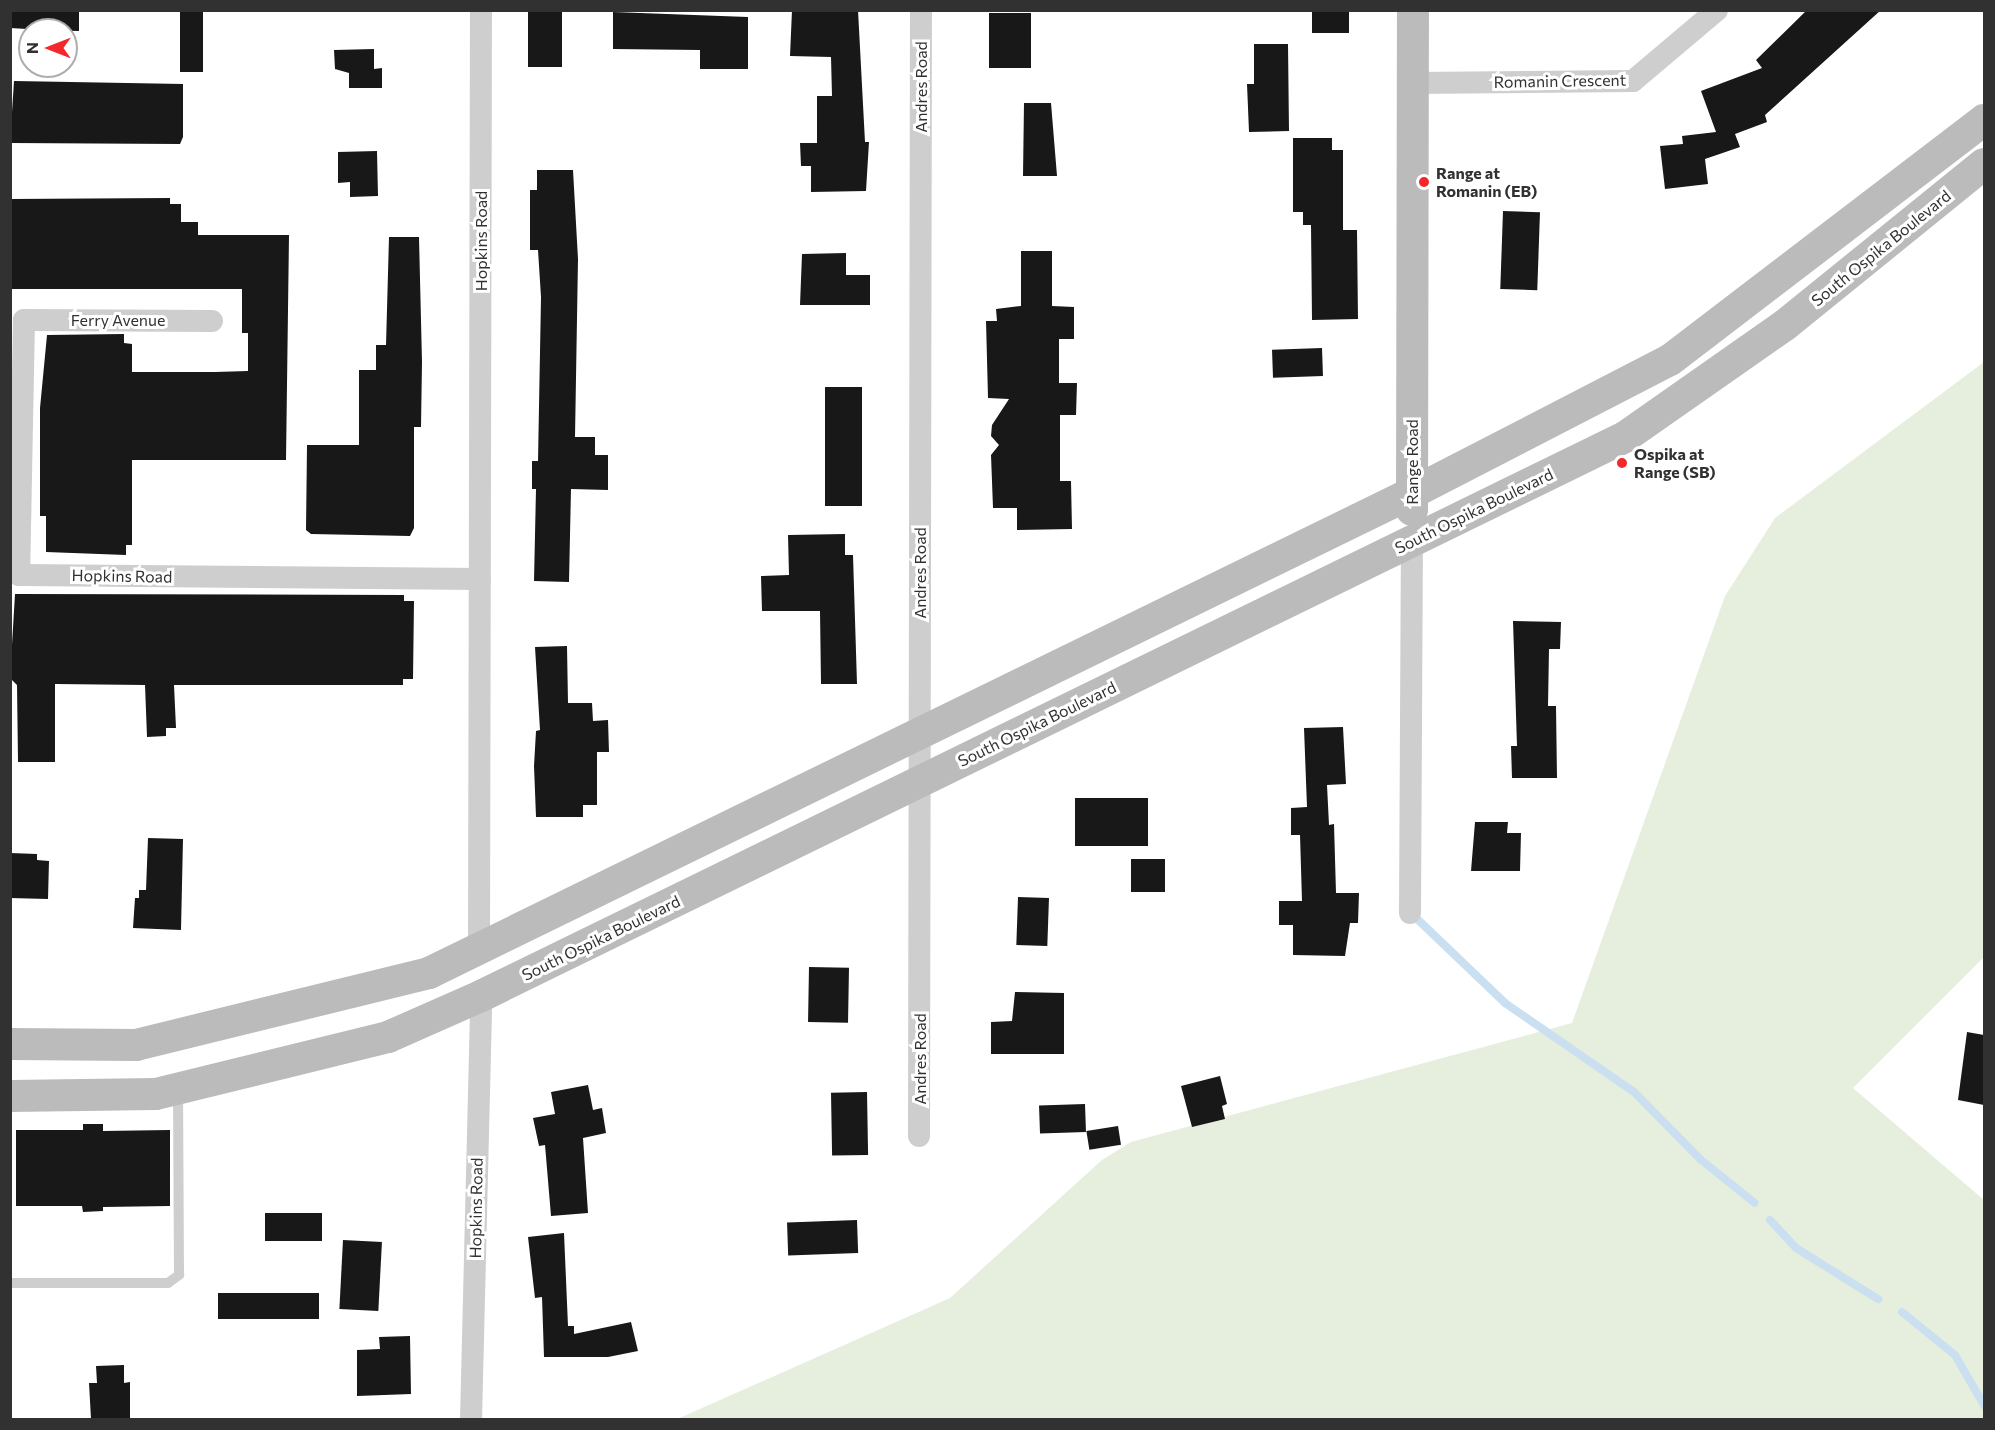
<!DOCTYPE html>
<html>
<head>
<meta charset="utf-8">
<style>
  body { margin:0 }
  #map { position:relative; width:1995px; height:1430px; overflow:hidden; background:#fff; font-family:Commissioner,sans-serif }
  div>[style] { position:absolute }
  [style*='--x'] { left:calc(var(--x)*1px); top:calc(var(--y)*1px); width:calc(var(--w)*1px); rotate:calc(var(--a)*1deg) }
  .green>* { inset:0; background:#e6efde }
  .stream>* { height:8px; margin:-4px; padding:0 4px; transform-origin:4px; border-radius:4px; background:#cadff0 }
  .building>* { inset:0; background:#181818; transform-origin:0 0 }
  .lane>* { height:10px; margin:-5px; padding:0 5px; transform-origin:5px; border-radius:5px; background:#cecece }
  .street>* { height:22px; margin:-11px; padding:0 11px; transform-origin:11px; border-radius:11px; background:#cecece }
  .secondary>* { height:32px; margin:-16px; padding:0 16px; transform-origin:16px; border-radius:16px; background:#bbb }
  .dots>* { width:16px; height:16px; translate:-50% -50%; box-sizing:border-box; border:3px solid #fff; border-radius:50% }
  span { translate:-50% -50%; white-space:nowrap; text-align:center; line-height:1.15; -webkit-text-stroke:6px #fff; paint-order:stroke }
  .street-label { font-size:16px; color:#313131 }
  .poi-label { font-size:16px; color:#313131; font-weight:700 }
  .left { translate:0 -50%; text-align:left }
  .frame { position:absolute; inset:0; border:12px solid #313131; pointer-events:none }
  .north { position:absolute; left:18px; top:18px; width:60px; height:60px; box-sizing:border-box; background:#fff; border:2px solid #adadad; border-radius:50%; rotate:270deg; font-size:16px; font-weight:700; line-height:24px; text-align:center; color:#313131 }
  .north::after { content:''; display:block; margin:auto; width:21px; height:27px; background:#f4272b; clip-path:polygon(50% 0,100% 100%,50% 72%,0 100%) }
</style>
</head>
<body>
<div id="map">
  <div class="green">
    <i style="clip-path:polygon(1984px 362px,1984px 957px,1853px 1088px,1984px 1200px,1984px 1419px,675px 1420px,950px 1298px,1102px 1160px,1131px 1142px,1572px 1023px,1725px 596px,1775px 518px)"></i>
  </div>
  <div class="stream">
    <i style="--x:1413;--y:915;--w:127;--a:43.7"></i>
    <i style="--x:1505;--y:1003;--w:157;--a:34.6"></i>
    <i style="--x:1634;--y:1092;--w:94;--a:45.4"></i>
    <i style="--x:1700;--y:1159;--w:70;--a:38.7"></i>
    <i style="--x:1770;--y:1220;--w:38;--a:47"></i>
    <i style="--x:1796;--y:1248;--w:97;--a:31.9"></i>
    <i style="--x:1902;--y:1312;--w:68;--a:39.1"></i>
    <i style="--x:1955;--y:1355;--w:58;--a:59.9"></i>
  </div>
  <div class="building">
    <i style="clip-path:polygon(10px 10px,79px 10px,79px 31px,30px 30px,27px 34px,27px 29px,10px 28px)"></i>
    <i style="left:180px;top:10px;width:23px;height:62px"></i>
    <i style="left:528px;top:10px;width:34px;height:57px"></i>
    <i style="clip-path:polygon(792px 10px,858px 10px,865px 142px,869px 142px,866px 191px,811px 192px,811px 166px,801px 166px,800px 143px,817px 143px,817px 96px,832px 96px,831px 57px,790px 56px)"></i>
    <i style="left:1312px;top:10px;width:37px;height:23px"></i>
    <i style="clip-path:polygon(1807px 10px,1881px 10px,1765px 115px,1767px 122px,1735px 134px,1740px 147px,1705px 159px,1708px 184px,1665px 189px,1660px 146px,1683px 144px,1682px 136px,1716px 132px,1701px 91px,1762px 68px,1756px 60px)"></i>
    <i style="clip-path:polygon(613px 12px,748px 17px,748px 69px,700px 69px,700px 50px,613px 49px)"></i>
    <i style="left:989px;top:13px;width:42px;height:55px"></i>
    <i style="clip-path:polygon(1254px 44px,1288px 44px,1289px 131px,1249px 132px,1247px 84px,1254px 84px)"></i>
    <i style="clip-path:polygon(374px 49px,374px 69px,382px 68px,382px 88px,349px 88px,349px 73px,335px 69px,334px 50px)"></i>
    <i style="clip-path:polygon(14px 81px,183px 84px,183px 137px,180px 144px,10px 143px)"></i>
    <i style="clip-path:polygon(1024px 103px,1051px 103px,1057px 176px,1023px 176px)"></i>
    <i style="clip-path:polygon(1293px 138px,1332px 138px,1332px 150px,1343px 150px,1343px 230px,1357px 230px,1358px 319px,1312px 320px,1311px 225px,1303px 225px,1303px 212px,1293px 212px)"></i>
    <i style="clip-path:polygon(377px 151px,378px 196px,350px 197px,350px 182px,338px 183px,338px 152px)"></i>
    <i style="clip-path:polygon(537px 170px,573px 170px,578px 259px,575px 437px,595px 437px,595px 455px,608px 455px,608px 490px,571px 489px,569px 582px,534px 581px,536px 489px,532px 489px,532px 461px,538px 461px,541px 297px,538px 250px,530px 250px,530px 190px,537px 190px)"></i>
    <i style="clip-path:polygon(170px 198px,170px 204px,181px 204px,181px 222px,198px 222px,198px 235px,289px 235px,286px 460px,132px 460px,132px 545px,126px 545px,126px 555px,46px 552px,46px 516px,40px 516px,40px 408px,47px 335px,124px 334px,124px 343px,132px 344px,132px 372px,215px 372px,248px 371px,248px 333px,242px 333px,242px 289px,10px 289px,10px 199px)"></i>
    <i style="left:1503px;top:211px;width:37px;height:78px;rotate:2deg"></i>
    <i style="clip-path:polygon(389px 237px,419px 237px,422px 362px,421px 427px,414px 427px,414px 528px,410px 536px,311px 534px,306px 530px,307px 445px,359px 445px,359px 370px,376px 370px,376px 345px,386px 345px)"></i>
    <i style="clip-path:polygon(1021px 251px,1052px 251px,1052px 306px,1074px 307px,1074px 339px,1059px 339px,1059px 383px,1077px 383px,1076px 415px,1060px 415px,1060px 481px,1071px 481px,1072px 529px,1017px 530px,1017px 508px,993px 508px,991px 455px,999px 445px,991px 436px,992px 425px,1009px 399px,988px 398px,986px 321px,997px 321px,996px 309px,1021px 306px)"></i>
    <i style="clip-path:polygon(846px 253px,846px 275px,870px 275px,870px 305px,800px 305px,802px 254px)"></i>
    <i style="left:1322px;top:348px;width:28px;height:50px;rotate:88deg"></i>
    <i style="left:825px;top:387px;width:37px;height:119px"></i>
    <i style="clip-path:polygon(845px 534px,845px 555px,853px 555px,857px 684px,821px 684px,820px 611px,762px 611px,761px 576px,789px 575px,788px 535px)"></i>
    <i style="clip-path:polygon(15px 594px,404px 595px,404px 601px,414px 601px,413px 679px,403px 679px,403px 685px,174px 685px,176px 728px,166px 728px,166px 736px,147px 737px,145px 685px,55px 684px,55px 762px,18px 762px,17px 685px,10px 678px)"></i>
    <i style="clip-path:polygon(1513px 621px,1561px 622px,1560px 649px,1549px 649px,1548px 706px,1556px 706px,1557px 778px,1512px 778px,1511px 746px,1517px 746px)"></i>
    <i style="clip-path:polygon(567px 646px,568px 703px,592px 703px,593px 721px,608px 720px,609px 752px,597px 752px,597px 805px,583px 805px,583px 817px,536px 817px,534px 766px,536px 731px,540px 730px,535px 647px)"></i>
    <i style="clip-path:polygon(1343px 727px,1346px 784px,1327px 785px,1329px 825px,1334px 824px,1336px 893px,1359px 893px,1358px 923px,1350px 923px,1345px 956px,1293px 955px,1293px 925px,1279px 925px,1279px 901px,1302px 901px,1300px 835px,1291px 835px,1291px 808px,1307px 807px,1304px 728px)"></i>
    <i style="left:1075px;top:798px;width:73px;height:48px"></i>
    <i style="clip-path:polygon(1475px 822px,1508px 822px,1507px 833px,1521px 833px,1520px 871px,1471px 871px)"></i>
    <i style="clip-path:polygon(148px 838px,183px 839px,181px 930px,133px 928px,135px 898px,139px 898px,139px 890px,146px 890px)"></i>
    <i style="clip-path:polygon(10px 853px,37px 854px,37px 860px,49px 861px,48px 899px,10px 898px)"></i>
    <i style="left:1131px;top:859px;width:34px;height:33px"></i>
    <i style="left:1018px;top:897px;width:31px;height:48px;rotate:2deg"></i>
    <i style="left:809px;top:967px;width:40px;height:55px;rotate:1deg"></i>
    <i style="clip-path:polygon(1015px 992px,1064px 993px,1064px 1054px,991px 1054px,991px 1022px,1012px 1021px)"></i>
    <i style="clip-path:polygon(1967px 1032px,1984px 1035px,1984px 1105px,1958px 1100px)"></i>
    <i style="clip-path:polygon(1220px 1076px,1227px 1104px,1222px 1106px,1225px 1119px,1192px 1127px,1181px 1086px)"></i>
    <i style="clip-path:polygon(588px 1085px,593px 1110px,602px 1108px,606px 1133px,583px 1138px,588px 1213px,551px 1216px,545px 1145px,539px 1146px,533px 1118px,555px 1114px,551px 1092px)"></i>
    <i style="left:867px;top:1092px;width:63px;height:36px;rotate:89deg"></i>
    <i style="left:1085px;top:1104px;width:28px;height:46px;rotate:88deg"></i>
    <i style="clip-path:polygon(83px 1124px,103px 1124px,103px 1131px,170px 1130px,170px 1206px,103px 1207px,103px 1211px,83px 1212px,82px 1206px,16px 1206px,16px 1130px,83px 1130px)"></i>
    <i style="left:1118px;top:1126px;width:19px;height:32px;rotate:81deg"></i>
    <i style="left:322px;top:1213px;width:28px;height:57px;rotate:90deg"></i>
    <i style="left:857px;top:1220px;width:33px;height:70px;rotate:88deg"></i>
    <i style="clip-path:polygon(564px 1233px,568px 1326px,574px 1326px,574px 1334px,631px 1322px,638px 1351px,608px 1357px,544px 1357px,542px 1297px,535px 1298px,528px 1237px)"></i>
    <i style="left:343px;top:1240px;width:39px;height:69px;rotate:3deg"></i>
    <i style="left:218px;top:1293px;width:101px;height:26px"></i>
    <i style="clip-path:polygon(410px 1336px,411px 1394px,357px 1396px,357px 1350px,380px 1349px,379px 1337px)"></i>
    <i style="clip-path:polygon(124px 1365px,124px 1383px,130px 1382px,130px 1419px,91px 1419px,89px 1383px,97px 1383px,96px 1366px)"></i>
  </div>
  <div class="lane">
    <i style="--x:10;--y:1283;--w:158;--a:0"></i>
    <i style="--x:168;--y:1283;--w:14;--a:-36"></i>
    <i style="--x:179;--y:1275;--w:184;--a:-90.3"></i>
  </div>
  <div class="street">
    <i style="--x:1413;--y:83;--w:220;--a:-0.5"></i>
    <i style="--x:1633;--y:81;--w:110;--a:-40.2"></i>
    <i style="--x:212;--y:321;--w:188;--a:-179.7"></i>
    <i style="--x:24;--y:320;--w:255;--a:91.1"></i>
    <i style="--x:19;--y:575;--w:461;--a:0.5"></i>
    <i style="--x:1410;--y:913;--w:372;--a:-89.7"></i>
    <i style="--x:479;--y:948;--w:938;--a:-89.88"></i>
    <i style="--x:919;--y:1136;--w:1126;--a:-89.9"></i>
    <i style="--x:471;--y:1420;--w:424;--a:-88.6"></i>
  </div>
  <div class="secondary">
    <i style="--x:1412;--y:510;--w:500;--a:-89.89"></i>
    <i style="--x:10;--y:1044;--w:126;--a:0.5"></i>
    <i style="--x:136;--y:1045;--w:302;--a:-13.8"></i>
    <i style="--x:429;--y:973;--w:1094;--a:-26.03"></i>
    <i style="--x:1412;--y:493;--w:290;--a:-27.3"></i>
    <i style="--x:1670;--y:360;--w:395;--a:-37.4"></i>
    <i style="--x:10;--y:1096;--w:146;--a:-0.8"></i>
    <i style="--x:156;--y:1094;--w:239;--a:-13.8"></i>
    <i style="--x:388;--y:1037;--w:102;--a:-23.8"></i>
    <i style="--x:481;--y:996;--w:1273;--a:-26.04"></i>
    <i style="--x:1625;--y:437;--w:195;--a:-35"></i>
    <i style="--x:1785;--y:325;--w:256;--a:-39"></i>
  </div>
  <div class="dots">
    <i style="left:1424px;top:182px;background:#f4272b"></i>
    <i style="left:1622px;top:463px;background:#f4272b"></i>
  </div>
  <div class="street-label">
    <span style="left:1560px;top:81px;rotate:-1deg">Romanin Crescent</span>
    <span style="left:921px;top:87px;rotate:-90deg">Andres Road</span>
    <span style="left:481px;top:241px;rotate:-90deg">Hopkins Road</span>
    <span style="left:1881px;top:248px;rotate:-39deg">South Ospika Boulevard</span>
    <span style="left:118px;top:320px">Ferry Avenue</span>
    <span style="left:1412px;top:462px;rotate:-90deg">Range Road</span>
    <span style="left:1474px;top:511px;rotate:-26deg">South Ospika Boulevard</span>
    <span style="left:920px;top:573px;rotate:-90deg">Andres Road</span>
    <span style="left:122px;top:576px;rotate:1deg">Hopkins Road</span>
    <span style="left:1037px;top:724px;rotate:-26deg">South Ospika Boulevard</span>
    <span style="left:601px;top:938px;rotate:-26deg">South Ospika Boulevard</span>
    <span style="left:920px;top:1059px;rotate:-90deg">Andres Road</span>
    <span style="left:476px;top:1208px;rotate:-89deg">Hopkins Road</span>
  </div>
  <div class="poi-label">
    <span class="left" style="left:1436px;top:182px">Range at<br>Romanin (EB)</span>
    <span class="left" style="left:1634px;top:463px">Ospika at<br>Range (SB)</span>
  </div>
  <div class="frame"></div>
  <div class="north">N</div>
</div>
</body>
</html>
